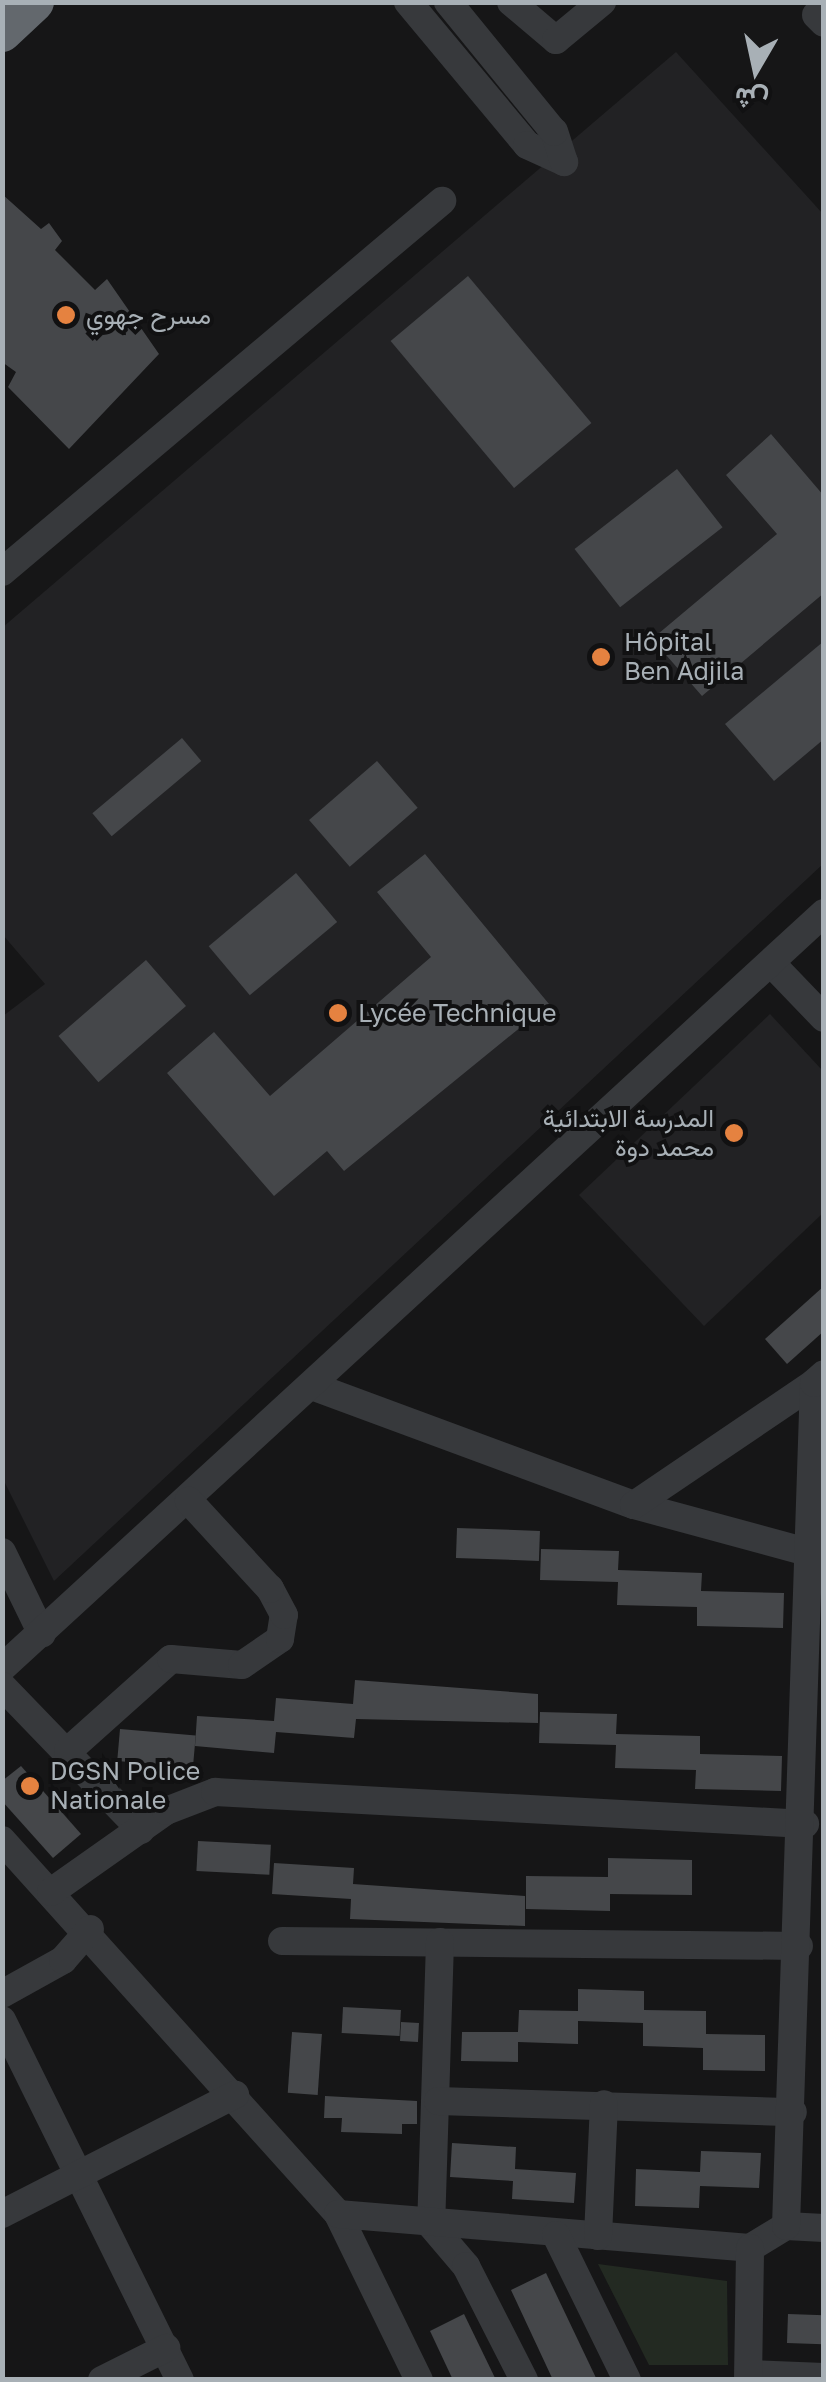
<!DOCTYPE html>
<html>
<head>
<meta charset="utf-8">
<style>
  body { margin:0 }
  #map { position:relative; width:826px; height:2382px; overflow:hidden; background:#161617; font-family:"Golos Text",Vazirmatn,sans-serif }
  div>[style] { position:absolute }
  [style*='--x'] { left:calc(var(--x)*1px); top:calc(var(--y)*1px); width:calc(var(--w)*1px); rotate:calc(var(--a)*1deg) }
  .built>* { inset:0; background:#222224 }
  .green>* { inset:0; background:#232a22 }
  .building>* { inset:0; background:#45474a; transform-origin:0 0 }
  .minor>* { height:28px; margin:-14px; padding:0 14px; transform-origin:14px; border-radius:14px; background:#37393c }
  .highway>* { height:40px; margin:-20px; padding:0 20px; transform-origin:20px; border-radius:20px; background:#63686d }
  .dots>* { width:28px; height:28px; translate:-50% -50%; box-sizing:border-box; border:5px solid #111112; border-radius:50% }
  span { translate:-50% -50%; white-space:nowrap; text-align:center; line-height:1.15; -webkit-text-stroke:8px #111112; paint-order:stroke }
  .poi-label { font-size:25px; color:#a8b0b6 }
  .left { translate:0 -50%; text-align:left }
  .right { translate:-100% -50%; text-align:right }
  .frame { position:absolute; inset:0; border:5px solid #a8b0b6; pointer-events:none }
  .north { position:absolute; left:706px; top:20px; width:100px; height:100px; -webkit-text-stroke:8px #111112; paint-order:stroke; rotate:189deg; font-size:28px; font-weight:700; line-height:40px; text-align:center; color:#a8b0b6 }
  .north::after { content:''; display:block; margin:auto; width:35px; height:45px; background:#a8b0b6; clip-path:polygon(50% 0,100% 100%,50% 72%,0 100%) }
</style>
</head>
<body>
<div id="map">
  <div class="built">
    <i style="clip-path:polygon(676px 52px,823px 214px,823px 864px,54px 1581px,3px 1479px,3px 1016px,45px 984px,3px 935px,3px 627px)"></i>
    <i style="clip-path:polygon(770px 1014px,823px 1071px,823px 1213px,704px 1326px,579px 1195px)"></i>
  </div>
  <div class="green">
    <i style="clip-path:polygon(598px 2264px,727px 2281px,728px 2365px,649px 2365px)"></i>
  </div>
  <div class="building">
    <i style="clip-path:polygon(2px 194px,41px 229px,49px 223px,62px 241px,55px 250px,95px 290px,107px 279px,159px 354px,69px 449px,8px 387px,16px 372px,2px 362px)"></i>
    <i style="left:468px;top:276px;width:192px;height:101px;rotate:50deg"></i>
    <i style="clip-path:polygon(771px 434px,824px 496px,824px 593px,702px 696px,652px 639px,777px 534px,726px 475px)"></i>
    <i style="left:677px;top:469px;width:74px;height:130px;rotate:52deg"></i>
    <i style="clip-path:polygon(824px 641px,824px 739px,774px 781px,725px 724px)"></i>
    <i style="left:182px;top:738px;width:30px;height:117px;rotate:50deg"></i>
    <i style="left:377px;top:761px;width:62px;height:90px;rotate:49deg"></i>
    <i style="clip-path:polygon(425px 854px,549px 1004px,344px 1171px,327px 1151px,274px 1196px,167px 1073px,214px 1032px,270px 1096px,431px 957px,377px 892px)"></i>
    <i style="left:296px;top:873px;width:64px;height:114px;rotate:50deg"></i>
    <i style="left:146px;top:960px;width:61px;height:116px;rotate:49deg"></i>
    <i style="clip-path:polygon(824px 1286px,824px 1331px,787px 1364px,765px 1339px)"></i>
    <i style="left:457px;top:1528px;width:83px;height:30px;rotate:2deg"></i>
    <i style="clip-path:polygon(541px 1549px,619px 1551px,618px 1570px,702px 1573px,701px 1591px,784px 1593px,783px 1628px,697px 1626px,697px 1607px,617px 1605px,618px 1582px,540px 1580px)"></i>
    <i style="clip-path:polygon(355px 1680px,538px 1694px,538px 1723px,356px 1719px,354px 1738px,276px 1732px,274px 1753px,195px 1746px,197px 1716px,274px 1721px,276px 1698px,353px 1704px)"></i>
    <i style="clip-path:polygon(540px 1712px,617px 1714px,616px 1734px,700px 1736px,700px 1754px,782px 1756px,781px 1791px,695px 1789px,696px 1770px,615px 1768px,616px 1745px,539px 1743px)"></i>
    <i style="left:120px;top:1729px;width:76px;height:32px;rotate:5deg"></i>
    <i style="clip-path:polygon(21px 1766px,81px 1834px,53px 1858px,2px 1801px,2px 1781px)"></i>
    <i style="left:198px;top:1841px;width:73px;height:30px;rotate:3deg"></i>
    <i style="clip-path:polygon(608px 1858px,692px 1860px,692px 1895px,610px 1894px,610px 1911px,526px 1909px,526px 1876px,608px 1877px)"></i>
    <i style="clip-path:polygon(274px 1863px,354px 1868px,353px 1884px,525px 1896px,525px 1926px,350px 1919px,351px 1899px,272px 1894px)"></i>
    <i style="clip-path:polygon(578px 1989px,644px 1991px,644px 2010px,706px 2011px,706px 2034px,765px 2035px,765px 2071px,703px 2070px,703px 2048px,643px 2046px,643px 2023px,578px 2021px,578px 2044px,518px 2042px,518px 2062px,461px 2061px,462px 2032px,518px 2032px,519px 2010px,578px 2011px)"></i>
    <i style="left:343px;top:2007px;width:58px;height:26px;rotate:3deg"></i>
    <i style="left:401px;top:2022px;width:18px;height:19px;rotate:3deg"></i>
    <i style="left:292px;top:2032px;width:30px;height:61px;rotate:4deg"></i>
    <i style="clip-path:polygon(325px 2096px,417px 2101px,417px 2124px,402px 2124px,402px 2134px,341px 2132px,342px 2118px,324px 2118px)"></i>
    <i style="clip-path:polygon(452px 2143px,516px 2147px,515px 2169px,576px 2173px,574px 2203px,512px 2199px,513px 2181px,450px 2177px)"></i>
    <i style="clip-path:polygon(701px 2151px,761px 2153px,759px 2188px,700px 2186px,699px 2208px,635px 2206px,636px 2169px,700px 2172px)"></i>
    <i style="clip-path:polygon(546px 2273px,597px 2380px,553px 2380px,511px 2290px)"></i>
    <i style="clip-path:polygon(464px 2314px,496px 2380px,453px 2380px,430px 2331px)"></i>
    <i style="left:788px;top:2314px;width:36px;height:29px;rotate:2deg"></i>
  </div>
  <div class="minor">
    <i style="--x:408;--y:2;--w:186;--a:50.2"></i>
    <i style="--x:527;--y:145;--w:41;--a:24.7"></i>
    <i style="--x:564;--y:162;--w:32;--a:-108"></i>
    <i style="--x:554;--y:132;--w:168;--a:-129.2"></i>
    <i style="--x:511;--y:2;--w:59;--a:40.2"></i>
    <i style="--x:556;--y:40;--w:60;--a:-39.6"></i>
    <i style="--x:816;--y:15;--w:11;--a:45"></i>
    <i style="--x:2;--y:572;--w:576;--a:-40.14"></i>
    <i style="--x:771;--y:963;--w:76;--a:46.1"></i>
    <i style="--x:312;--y:1386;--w:343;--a:20.3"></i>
    <i style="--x:634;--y:1505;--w:187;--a:15.2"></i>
    <i style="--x:634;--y:1505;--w:217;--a:-34.1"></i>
    <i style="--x:2;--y:1552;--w:91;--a:64"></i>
    <i style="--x:2;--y:1668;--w:1116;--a:-42.57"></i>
    <i style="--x:2;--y:1686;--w:200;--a:46"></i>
    <i style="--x:68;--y:1751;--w:138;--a:-41.8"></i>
    <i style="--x:171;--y:1659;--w:71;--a:4.8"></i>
    <i style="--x:242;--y:1665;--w:46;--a:-34.4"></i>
    <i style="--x:280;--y:1639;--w:24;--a:-81"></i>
    <i style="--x:284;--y:1615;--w:30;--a:-118"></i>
    <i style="--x:270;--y:1589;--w:120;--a:-132.6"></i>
    <i style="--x:2;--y:1840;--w:503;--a:48.06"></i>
    <i style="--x:338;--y:2214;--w:185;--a:64"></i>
    <i style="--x:51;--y:1892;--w:141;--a:-35.2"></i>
    <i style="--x:166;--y:1811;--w:53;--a:-21.2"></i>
    <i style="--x:215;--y:1792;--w:591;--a:3.1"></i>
    <i style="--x:282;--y:1941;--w:517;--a:0.55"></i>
    <i style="--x:440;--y:1942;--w:283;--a:91.8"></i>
    <i style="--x:431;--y:2225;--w:54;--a:49.5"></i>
    <i style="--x:466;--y:2266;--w:128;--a:63"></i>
    <i style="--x:2;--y:1994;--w:70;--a:-29.1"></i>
    <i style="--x:63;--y:1960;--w:41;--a:-48.9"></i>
    <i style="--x:2;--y:2020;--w:402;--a:63.7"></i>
    <i style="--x:438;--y:2101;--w:355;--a:1.8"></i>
    <i style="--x:2;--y:2214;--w:262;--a:-27.1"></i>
    <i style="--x:338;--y:2214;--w:413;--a:4.7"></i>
    <i style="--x:750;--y:2248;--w:42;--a:-31.4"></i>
    <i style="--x:786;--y:2226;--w:38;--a:3"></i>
    <i style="--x:786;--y:2226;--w:843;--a:-88.1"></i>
    <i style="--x:814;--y:1383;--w:13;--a:-42"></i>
    <i style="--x:556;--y:2235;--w:161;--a:63.9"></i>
    <i style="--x:598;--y:2236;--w:132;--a:-87.4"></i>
    <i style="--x:752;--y:2374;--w:72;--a:2.4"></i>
    <i style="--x:102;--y:2380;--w:72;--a:-26.6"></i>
    <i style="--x:748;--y:2380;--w:132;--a:-89.1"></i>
  </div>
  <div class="highway">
    <i style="--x:2;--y:32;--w:44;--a:-43.2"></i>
  </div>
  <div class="dots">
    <i style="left:66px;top:315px;background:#e58240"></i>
    <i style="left:601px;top:657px;background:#e58240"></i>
    <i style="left:338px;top:1013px;background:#e58240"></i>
    <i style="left:734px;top:1133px;background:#e58240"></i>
    <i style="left:30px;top:1786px;background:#e58240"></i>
  </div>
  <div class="poi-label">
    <span class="left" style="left:86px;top:315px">مسرح جهوي</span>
    <span class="left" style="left:624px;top:657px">Hôpital<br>Ben Adjila</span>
    <span class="left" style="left:358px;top:1013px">Lycée Technique</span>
    <span class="right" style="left:714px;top:1133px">المدرسة الابتدائية<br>محمد دوة</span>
    <span class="left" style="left:50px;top:1786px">DGSN Police<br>Nationale</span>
  </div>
  <div class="frame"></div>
  <div class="north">ش</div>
</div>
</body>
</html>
